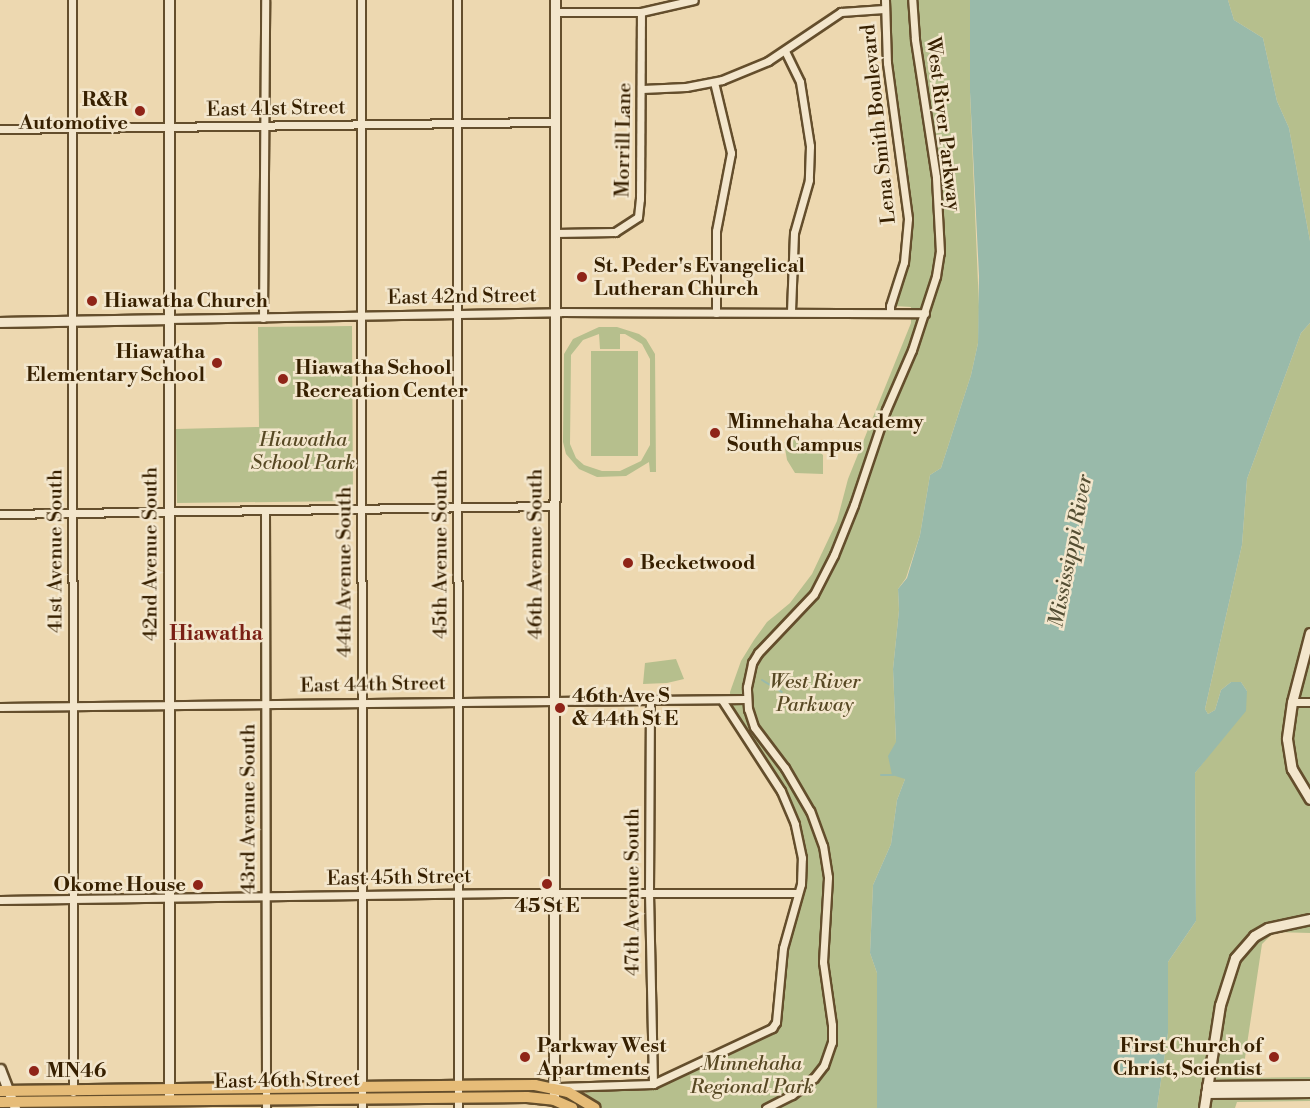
<!DOCTYPE html>
<html>
<head>
<meta charset="utf-8">
<style>
  body { margin:0 }
  #map { position:relative; width:1310px; height:1108px; overflow:hidden; background:#edd8b0; font-family:"Libre Bodoni",serif }
  div>[style] { position:absolute }
  [style*='--x'] { left:calc(var(--x)*1px); top:calc(var(--y)*1px); width:calc(var(--w)*1px); rotate:calc(var(--a)*1deg) }
  .green>* { inset:0; background:#b6bf8d; transform-origin:0 0 }
  .water>* { inset:0; background:#99baaa }
  .stream>* { height:2px; margin:-1px; padding:0 1px; transform-origin:1px; border-radius:1px; background:#99baaa }
  .roads { filter:drop-shadow(2px 0 #644e2c) drop-shadow(-2px 0 #644e2c) drop-shadow(0 2px #644e2c) drop-shadow(0 -2px #644e2c) }
  .street>* { height:7px; margin:-3.5px; padding:0 3.5px; transform-origin:3.5px; border-radius:3.5px; background:#f3e6cc }
  .secondary>* { height:9px; margin:-4.5px; padding:0 4.5px; transform-origin:4.5px; border-radius:4.5px; background:#f3e6cc }
  .primary>* { height:10px; margin:-5px; padding:0 5px; transform-origin:5px; border-radius:5px; background:#e6bc78 }
  .dots>* { width:16px; height:16px; translate:-50% -50%; box-sizing:border-box; border:3px solid #f3e6cc; border-radius:50% }
  span { translate:-50% -50%; white-space:nowrap; text-align:center; line-height:1.15; -webkit-text-stroke:5px #f3e6cc; paint-order:stroke }
  .poi-label { font-size:20px; color:#372000; font-weight:700 }
  .right { translate:-100% -50%; text-align:right }
  .left { translate:0 -50%; text-align:left }
  .street-label { font-size:20px; color:#372000 }
  .park-label { font-size:20px; color:#574823; font-style:italic }
  .water-label { font-size:21px; color:#544e33; font-style:italic }
  .neighbourhood-label { font-size:21px; color:#7a1f14; font-weight:700 }
</style>
</head>
<body>
<div id="map">
  <div class="green">
    <i style="clip-path:polygon(889px 0,970px 0,970px 92px,979px 307px,978px 343px,971px 375px,941px 468px,930px 475px,920px 535px,906px 578px,898px 589px,899px 610px,893px 669px,896px 742px,905px 779px,897px 800px,891px 844px,873px 885px,870px 953px,877px 973px,877px 1108px,602px 1108px,585px 1094px,587px 1091px,640px 1091px,658px 1087px,776px 1030px,781px 1024px,783px 979px,788px 942px,806px 879px,804px 841px,794px 812px,781px 785px,731px 713px,730px 692px,741px 661px,754px 640px,767px 622px,790px 603px,812px 574px,837px 521px,848px 479px,911px 323px,911px 307px,894px 306px,908px 262px,912px 219px,891px 63px)"></i>
    <i style="clip-path:polygon(1228px 0,1310px 0,1310px 241px,1289px 128px,1277px 101px,1263px 38px,1234px 20px)"></i>
    <i style="clip-path:polygon(1310px 323px,1310px 933px,1274px 932px,1262px 944px,1242px 1078px,1310px 1077px,1310px 1101px,1237px 1102px,1235px 1108px,1157px 1108px,1168px 1033px,1168px 962px,1196px 921px,1195px 773px,1225px 734px,1247px 691px,1241px 682px,1231px 682px,1221px 690px,1215px 710px,1208px 714px,1205px 709px,1242px 545px,1247px 479px,1301px 333px)"></i>
    <i style="clip-path:polygon(352px 326px,353px 501px,177px 503px,176px 429px,259px 427px,258px 327px)"></i>
    <i style="clip-path:polygon(evenodd,599px 327px,617px 327px,639px 334px,646px 339px,655px 354px,656px 472px,650px 472px,649px 462px,626px 476px,597px 477px,579px 469px,566px 454px,563px 442px,564px 354px,573px 339px,599px 327px,599px 334px,600px 349px,620px 349px,620px 334px,625px 334px,642px 344px,650px 359px,650px 445px,641px 461px,620px 471px,602px 471px,584px 465px,576px 458px,570px 444px,571px 355px,583px 340px,599px 334px)"></i>
    <i style="left:591px;top:351px;width:47px;height:105px"></i>
    <i style="clip-path:polygon(794px 439px,801px 447px,808px 442px,810px 451px,818px 451px,823px 455px,823px 474px,795px 473px,787px 460px,784px 442px)"></i>
    <i style="clip-path:polygon(676px 659px,684px 679px,667px 683px,643px 684px,645px 663px)"></i>
  </div>
  <div class="water">
    <i style="clip-path:polygon(970px 0,1228px 0,1234px 20px,1263px 38px,1277px 101px,1289px 128px,1310px 241px,1310px 323px,1301px 333px,1247px 479px,1242px 545px,1205px 709px,1208px 714px,1215px 710px,1221px 690px,1231px 682px,1241px 682px,1247px 691px,1246px 711px,1195px 773px,1196px 921px,1168px 962px,1168px 1033px,1157px 1108px,877px 1108px,877px 973px,870px 953px,873px 885px,891px 844px,897px 800px,905px 779px,892px 775px,888px 756px,896px 742px,893px 669px,899px 610px,898px 589px,907px 578px,920px 535px,930px 475px,941px 468px,971px 375px,978px 343px,979px 276px,970px 92px)"></i>
  </div>
  <div class="stream">
    <i style="--x:762;--y:680;--w:23;--a:31"></i>
    <i style="--x:881;--y:775;--w:12;--a:0"></i>
  </div>
  <div class="roads">
    <div class="street">
      <i style="--x:72;--y:0;--w:1092;--a:89.95"></i>
      <i style="--x:361;--y:0;--w:1108;--a:89.95"></i>
      <i style="--x:457;--y:0;--w:1108;--a:89.95"></i>
      <i style="--x:885;--y:0;--w:63;--a:88.2"></i>
      <i style="--x:887;--y:63;--w:157;--a:82.3"></i>
      <i style="--x:908;--y:219;--w:43;--a:95.3"></i>
      <i style="--x:904;--y:262;--w:46;--a:107.7"></i>
      <i style="--x:890;--y:306;--w:7;--a:90"></i>
      <i style="--x:555;--y:12;--w:86;--a:0"></i>
      <i style="--x:641;--y:12;--w:54;--a:-12.8"></i>
      <i style="--x:785;--y:51;--w:34;--a:64"></i>
      <i style="--x:800;--y:82;--w:65;--a:81.1"></i>
      <i style="--x:810;--y:146;--w:34;--a:92"></i>
      <i style="--x:809;--y:180;--w:55;--a:105.8"></i>
      <i style="--x:794;--y:233;--w:79;--a:92.2"></i>
      <i style="--x:714;--y:82;--w:73;--a:76.5"></i>
      <i style="--x:731;--y:153;--w:79;--a:100.9"></i>
      <i style="--x:716;--y:231;--w:82;--a:90"></i>
      <i style="--x:642;--y:89;--w:44;--a:-2.6"></i>
      <i style="--x:686;--y:87;--w:37;--a:-11"></i>
      <i style="--x:722;--y:80;--w:50;--a:-22.4"></i>
      <i style="--x:768;--y:61;--w:88;--a:-33.9"></i>
      <i style="--x:841;--y:12;--w:43;--a:-4"></i>
      <i style="--x:0;--y:129;--w:553;--a:-0.73"></i>
      <i style="--x:555;--y:233;--w:60;--a:-1"></i>
      <i style="--x:615;--y:232;--w:27;--a:-33"></i>
      <i style="--x:638;--y:217;--w:18;--a:-84"></i>
      <i style="--x:640;--y:199;--w:187;--a:-89.7"></i>
      <i style="--x:263;--y:318;--w:318;--a:-89.6"></i>
      <i style="--x:168;--y:319;--w:393;--a:-1"></i>
      <i style="--x:561;--y:312;--w:364;--a:0.2"></i>
      <i style="--x:265;--y:510;--w:598;--a:89.9"></i>
      <i style="--x:0;--y:514;--w:554;--a:-0.83"></i>
      <i style="--x:650;--y:700;--w:193;--a:90.3"></i>
      <i style="--x:649;--y:893;--w:191;--a:88.8"></i>
      <i style="--x:1292;--y:702;--w:18;--a:0"></i>
      <i style="--x:0;--y:707;--w:746;--a:-0.61"></i>
      <i style="--x:0;--y:900;--w:505;--a:-0.79"></i>
      <i style="--x:505;--y:893;--w:293;--a:0"></i>
      <i style="--x:559;--y:1087;--w:94;--a:-1.8"></i>
      <i style="--x:653;--y:1084;--w:132;--a:-25.2"></i>
      <i style="--x:772;--y:1028;--w:7;--a:-56"></i>
      <i style="--x:776;--y:1022;--w:74;--a:-84.6"></i>
      <i style="--x:783;--y:948;--w:66;--a:-74.3"></i>
      <i style="--x:801;--y:884;--w:26;--a:-88"></i>
      <i style="--x:802;--y:858;--w:35;--a:-102"></i>
      <i style="--x:795;--y:824;--w:36;--a:-113"></i>
      <i style="--x:781;--y:791;--w:108;--a:-123"></i>
      <i style="--x:766;--y:1108;--w:29;--a:-27"></i>
      <i style="--x:792;--y:1095;--w:28;--a:-38"></i>
      <i style="--x:814;--y:1078;--w:16;--a:-52"></i>
      <i style="--x:824;--y:1065;--w:24;--a:-71"></i>
      <i style="--x:832;--y:1042;--w:17;--a:-90"></i>
      <i style="--x:832;--y:1025;--w:64;--a:-98.1"></i>
      <i style="--x:823;--y:962;--w:85;--a:-86.6"></i>
      <i style="--x:828;--y:877;--w:31;--a:-99"></i>
      <i style="--x:823;--y:846;--w:37;--a:-110"></i>
      <i style="--x:810;--y:811;--w:50;--a:-120.2"></i>
      <i style="--x:785;--y:768;--w:51;--a:-127.1"></i>
      <i style="--x:754;--y:727;--w:19;--a:-108"></i>
      <i style="--x:748;--y:709;--w:22;--a:-93"></i>
      <i style="--x:747;--y:687;--w:25;--a:-78"></i>
      <i style="--x:752;--y:663;--w:12;--a:-59"></i>
      <i style="--x:758;--y:653;--w:81;--a:-46.5"></i>
      <i style="--x:814;--y:594;--w:44;--a:-62.9"></i>
      <i style="--x:834;--y:555;--w:54;--a:-68.2"></i>
      <i style="--x:854;--y:505;--w:100;--a:-71.4"></i>
      <i style="--x:886;--y:410;--w:65;--a:-66.6"></i>
      <i style="--x:912;--y:350;--w:78;--a:-72"></i>
      <i style="--x:936;--y:276;--w:24;--a:-81"></i>
      <i style="--x:940;--y:252;--w:75;--a:-93.1"></i>
      <i style="--x:936;--y:177;--w:140;--a:-98.7"></i>
      <i style="--x:915;--y:39;--w:39;--a:-94"></i>
    </div>
    <div class="secondary">
      <i style="--x:169;--y:0;--w:1100;--a:90"></i>
      <i style="--x:0;--y:322;--w:168;--a:-1"></i>
      <i style="--x:1310;--y:633;--w:71;--a:104.6"></i>
      <i style="--x:1292;--y:702;--w:37;--a:98"></i>
      <i style="--x:1287;--y:739;--w:30;--a:81"></i>
      <i style="--x:1292;--y:769;--w:35;--a:59"></i>
      <i style="--x:0;--y:1069;--w:42;--a:69"></i>
      <i style="--x:1207;--y:1086;--w:103;--a:-0.6"></i>
      <i style="--x:1206;--y:1093;--w:104;--a:-0.6"></i>
      <i style="--x:554;--y:1096;--w:1096;--a:-89.95"></i>
      <i style="--x:1204;--y:1108;--w:104;--a:-81.2"></i>
      <i style="--x:1220;--y:1005;--w:49;--a:-72.3"></i>
      <i style="--x:1235;--y:958;--w:29;--a:-49"></i>
      <i style="--x:1254;--y:936;--w:16;--a:-30"></i>
      <i style="--x:1268;--y:928;--w:43;--a:-12.1"></i>
    </div>
    <div class="primary">
      <i style="--x:0;--y:1091;--w:535;--a:-0.64"></i>
      <i style="--x:535;--y:1085;--w:34;--a:12"></i>
      <i style="--x:568;--y:1092;--w:31;--a:31"></i>
      <i style="--x:0;--y:1102;--w:527;--a:-0.54"></i>
      <i style="--x:527;--y:1097;--w:27;--a:6"></i>
      <i style="--x:554;--y:1100;--w:20;--a:24"></i>
    </div>
  </div>
  <div class="dots">
    <i style="left:140px;top:111px;background:#8f2418"></i>
    <i style="left:582px;top:277px;background:#8f2418"></i>
    <i style="left:92px;top:301px;background:#8f2418"></i>
    <i style="left:217px;top:363px;background:#8f2418"></i>
    <i style="left:283px;top:379px;background:#8f2418"></i>
    <i style="left:715px;top:433px;background:#8f2418"></i>
    <i style="left:628px;top:563px;background:#8f2418"></i>
    <i style="left:560px;top:708px;background:#8f2418"></i>
    <i style="left:547px;top:884px;background:#8f2418"></i>
    <i style="left:198px;top:885px;background:#8f2418"></i>
    <i style="left:525px;top:1057px;background:#8f2418"></i>
    <i style="left:1274px;top:1057px;background:#8f2418"></i>
    <i style="left:34px;top:1071px;background:#8f2418"></i>
  </div>
  <div class="poi-label">
    <span class="right" style="left:128px;top:112px">R&amp;R<br>Automotive</span>
    <span class="left" style="left:594px;top:278px">St. Peder's Evangelical<br>Lutheran Church</span>
    <span class="left" style="left:104px;top:301px">Hiawatha Church</span>
    <span class="right" style="left:205px;top:364px">Hiawatha<br>Elementary School</span>
    <span class="left" style="left:295px;top:380px">Hiawatha School<br>Recreation Center</span>
    <span class="left" style="left:727px;top:434px">Minnehaha Academy<br>South Campus</span>
    <span class="left" style="left:640px;top:563px">Becketwood</span>
    <span class="left" style="left:572px;top:708px">46th Ave S<br>&amp; 44th St E</span>
    <span class="right" style="left:186px;top:885px">Okome House</span>
    <span style="left:547px;top:906px">45 St E</span>
    <span class="left" style="left:537px;top:1058px">Parkway West<br>Apartments</span>
    <span class="right" style="left:1262px;top:1058px">First Church of<br>Christ, Scientist</span>
    <span class="left" style="left:46px;top:1071px">MN46</span>
  </div>
  <div class="street-label">
    <span style="left:276px;top:109px;rotate:-1deg">East 41st Street</span>
    <span style="left:879px;top:124px;rotate:-96deg">Lena Smith Boulevard</span>
    <span style="left:943px;top:124px;rotate:83deg">West River Parkway</span>
    <span style="left:624px;top:140px;rotate:-89deg">Morrill Lane</span>
    <span style="left:462px;top:297px;rotate:-1deg">East 42nd Street</span>
    <span style="left:56px;top:551px;rotate:-90deg">41st Avenue South</span>
    <span style="left:151px;top:554px;rotate:-90deg">42nd Avenue South</span>
    <span style="left:441px;top:554px;rotate:-90deg">45th Avenue South</span>
    <span style="left:536px;top:554px;rotate:-90deg">46th Avenue South</span>
    <span style="left:345px;top:572px;rotate:-90deg">44th Avenue South</span>
    <span style="left:373px;top:685px;rotate:-1deg">East 44th Street</span>
    <span style="left:249px;top:809px;rotate:-90deg">43rd Avenue South</span>
    <span style="left:399px;top:878px;rotate:-1deg">East 45th Street</span>
    <span style="left:633px;top:892px;rotate:-90deg">47th Avenue South</span>
    <span style="left:287px;top:1081px;rotate:-1deg">East 46th Street</span>
  </div>
  <div class="park-label">
    <span style="left:303px;top:452px">Hiawatha<br>School Park</span>
    <span style="left:815px;top:694px">West River<br>Parkway</span>
    <span style="left:752px;top:1076px">Minnehaha<br>Regional Park</span>
  </div>
  <div class="water-label">
    <span style="left:1071px;top:551px;rotate:-79deg">Mississippi River</span>
  </div>
  <div class="neighbourhood-label">
    <span style="left:216px;top:634px">Hiawatha</span>
  </div>
</div>
</body>
</html>
